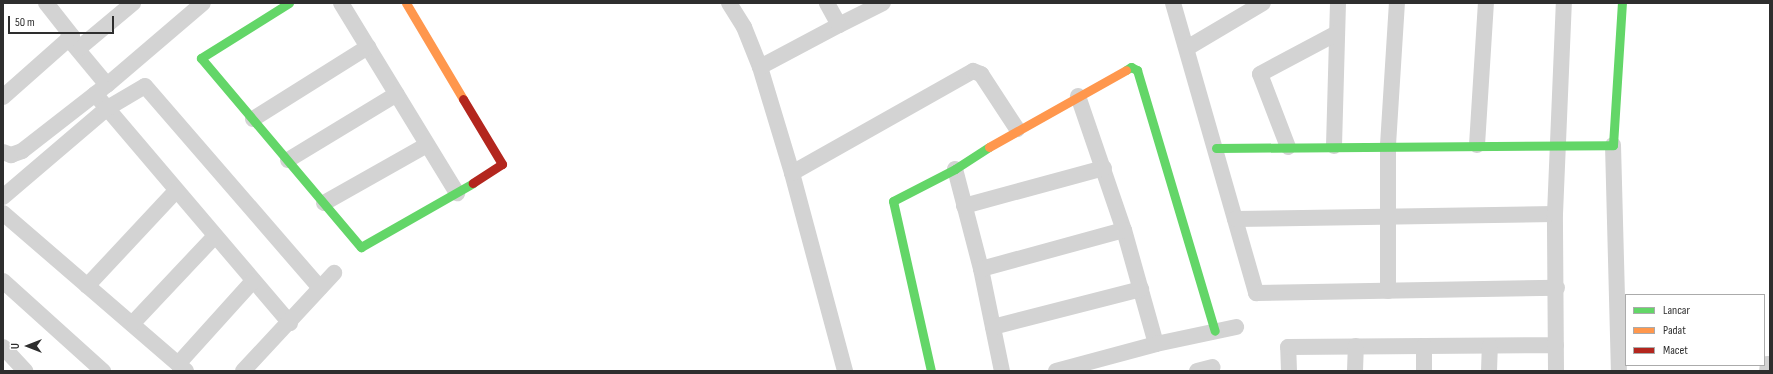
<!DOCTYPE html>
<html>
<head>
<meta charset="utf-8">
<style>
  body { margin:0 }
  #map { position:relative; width:1773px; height:374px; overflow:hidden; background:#fff; font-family:"Sofia Sans Condensed",sans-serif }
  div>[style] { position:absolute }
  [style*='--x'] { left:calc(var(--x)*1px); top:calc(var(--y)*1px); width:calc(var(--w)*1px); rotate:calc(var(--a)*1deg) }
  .street>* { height:16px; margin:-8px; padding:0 8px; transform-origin:8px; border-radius:8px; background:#d3d3d3 }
  .fast>* { height:9px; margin:-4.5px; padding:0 4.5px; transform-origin:4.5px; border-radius:4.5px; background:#63d668 }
  .slow>* { height:9px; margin:-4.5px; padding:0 4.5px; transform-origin:4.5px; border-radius:4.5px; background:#ff974d }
  .jam>* { height:9px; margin:-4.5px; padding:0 4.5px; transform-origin:4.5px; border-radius:4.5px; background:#b3261e }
  span { translate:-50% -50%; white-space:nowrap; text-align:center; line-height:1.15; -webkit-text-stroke:4px #fff; paint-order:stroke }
  .frame { position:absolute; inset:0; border:4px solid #2e2e2e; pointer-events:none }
  .legend { position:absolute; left:1625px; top:294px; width:140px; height:72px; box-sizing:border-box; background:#fff; border:1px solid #ababab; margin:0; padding:5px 7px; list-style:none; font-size:12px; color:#2e2e2e }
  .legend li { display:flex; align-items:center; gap:8px; height:20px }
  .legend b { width:20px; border:1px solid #ababab }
  .north { position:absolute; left:8px; top:326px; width:40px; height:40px; -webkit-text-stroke:3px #fff; paint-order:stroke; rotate:270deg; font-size:11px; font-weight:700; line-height:16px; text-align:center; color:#2e2e2e }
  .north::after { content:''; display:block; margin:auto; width:14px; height:18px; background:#2e2e2e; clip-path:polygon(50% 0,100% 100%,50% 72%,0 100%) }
  .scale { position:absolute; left:8px; top:16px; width:106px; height:18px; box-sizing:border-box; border:2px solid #2e2e2e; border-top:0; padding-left:5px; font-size:12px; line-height:14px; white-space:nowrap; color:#2e2e2e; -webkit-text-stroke:3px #fff; paint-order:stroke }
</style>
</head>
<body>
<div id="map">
  <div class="street">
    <i style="--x:341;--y:3;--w:223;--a:58.6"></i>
    <i style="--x:729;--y:3;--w:28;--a:58"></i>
    <i style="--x:744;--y:27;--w:43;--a:68.2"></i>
    <i style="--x:760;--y:67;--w:111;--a:73.2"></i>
    <i style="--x:792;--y:173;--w:205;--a:75"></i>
    <i style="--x:1173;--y:3;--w:302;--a:74"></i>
    <i style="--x:1256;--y:293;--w:301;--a:-1"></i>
    <i style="--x:839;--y:25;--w:49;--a:-26.6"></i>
    <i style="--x:68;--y:38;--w:61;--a:50.3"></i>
    <i style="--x:107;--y:85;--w:126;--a:-40.5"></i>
    <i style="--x:1187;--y:48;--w:88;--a:-30.6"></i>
    <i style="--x:78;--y:49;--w:72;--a:-39.9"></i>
    <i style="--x:760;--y:67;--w:89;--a:-28"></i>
    <i style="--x:839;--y:25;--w:25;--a:-119"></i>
    <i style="--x:95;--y:94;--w:301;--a:49.6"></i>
    <i style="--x:1078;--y:96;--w:142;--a:71.1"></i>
    <i style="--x:1124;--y:230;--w:118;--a:74.3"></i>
    <i style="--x:3;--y:97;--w:92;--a:-41.5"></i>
    <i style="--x:72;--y:36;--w:42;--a:-128.2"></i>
    <i style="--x:253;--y:119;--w:136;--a:-32.1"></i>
    <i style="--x:1477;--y:145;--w:142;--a:-86.4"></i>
    <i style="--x:1613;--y:145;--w:226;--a:88.5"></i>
    <i style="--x:1334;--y:146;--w:143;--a:-88.4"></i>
    <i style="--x:1288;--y:147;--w:78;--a:-111"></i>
    <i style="--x:1260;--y:74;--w:87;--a:-28"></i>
    <i style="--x:3;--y:152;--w:9;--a:21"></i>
    <i style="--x:11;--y:155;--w:12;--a:-20"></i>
    <i style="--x:22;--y:151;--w:103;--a:-37.9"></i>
    <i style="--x:288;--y:160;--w:127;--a:-31.2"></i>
    <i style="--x:955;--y:169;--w:103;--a:75.4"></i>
    <i style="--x:981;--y:269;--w:104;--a:78.4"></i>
    <i style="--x:792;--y:173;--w:208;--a:-29.4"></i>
    <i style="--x:973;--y:71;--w:9;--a:21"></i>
    <i style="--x:981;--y:74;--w:66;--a:56.8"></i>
    <i style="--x:3;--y:197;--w:135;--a:-40.5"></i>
    <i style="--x:106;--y:109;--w:45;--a:-30.5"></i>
    <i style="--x:145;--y:86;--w:267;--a:49.1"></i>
    <i style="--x:324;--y:203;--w:118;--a:-29.4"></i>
    <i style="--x:964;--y:206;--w:145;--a:-15.2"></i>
    <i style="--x:3;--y:213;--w:242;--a:40.8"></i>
    <i style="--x:1235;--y:219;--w:320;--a:-0.9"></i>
    <i style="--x:981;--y:269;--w:148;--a:-15.3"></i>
    <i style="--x:3;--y:281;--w:135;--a:42"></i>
    <i style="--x:87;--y:286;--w:130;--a:-46.9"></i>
    <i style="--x:1388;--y:291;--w:146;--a:-90"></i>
    <i style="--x:1388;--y:145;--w:142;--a:-86.4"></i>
    <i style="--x:132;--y:324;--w:121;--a:-46.7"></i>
    <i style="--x:993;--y:327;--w:153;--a:-14.4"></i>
    <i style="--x:3;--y:347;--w:33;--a:47"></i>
    <i style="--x:178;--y:364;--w:112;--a:-47.9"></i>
    <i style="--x:243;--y:371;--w:134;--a:-47.1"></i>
    <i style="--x:1056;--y:371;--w:104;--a:-15.1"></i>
    <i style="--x:1156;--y:344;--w:82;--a:-12"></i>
    <i style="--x:1197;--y:371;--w:16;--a:-14"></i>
    <i style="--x:1289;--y:371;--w:24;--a:-92"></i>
    <i style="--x:1288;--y:347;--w:268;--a:-0.4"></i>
    <i style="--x:1355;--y:371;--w:25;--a:-88"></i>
    <i style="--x:1424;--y:371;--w:25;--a:-90"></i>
    <i style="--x:1489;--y:371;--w:25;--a:-88"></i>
    <i style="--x:1556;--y:371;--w:157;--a:-90.4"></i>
    <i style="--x:1555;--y:214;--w:211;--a:-87.6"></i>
    <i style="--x:1767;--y:371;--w:7;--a:-82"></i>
    <i style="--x:1768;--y:364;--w:2;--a:0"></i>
  </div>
  <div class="fast">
    <i style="--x:289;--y:3;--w:104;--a:148"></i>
    <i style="--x:201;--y:58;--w:248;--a:49.8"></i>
    <i style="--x:361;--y:247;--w:129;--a:-29.7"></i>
    <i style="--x:1126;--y:70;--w:6;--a:-31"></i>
    <i style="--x:1131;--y:67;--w:7;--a:27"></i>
    <i style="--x:1137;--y:70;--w:272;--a:73.4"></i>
    <i style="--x:1216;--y:148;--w:397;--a:-0.4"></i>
    <i style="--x:1613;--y:145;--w:142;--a:-86.4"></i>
    <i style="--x:931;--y:371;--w:174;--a:-102.6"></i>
    <i style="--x:893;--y:201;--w:70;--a:-27.3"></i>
    <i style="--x:955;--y:169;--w:40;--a:-32.9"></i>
  </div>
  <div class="slow">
    <i style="--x:406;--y:3;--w:112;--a:59.3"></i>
    <i style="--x:989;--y:147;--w:157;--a:-29.3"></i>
  </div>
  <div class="jam">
    <i style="--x:463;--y:99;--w:76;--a:59"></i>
    <i style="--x:502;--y:164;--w:35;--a:147"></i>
  </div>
  <div class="frame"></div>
  <ul class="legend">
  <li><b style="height:5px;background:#63d668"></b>Lancar</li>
  <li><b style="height:5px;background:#ff974d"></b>Padat</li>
  <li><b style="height:5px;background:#b3261e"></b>Macet</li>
  </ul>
  <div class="north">U</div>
  <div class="scale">50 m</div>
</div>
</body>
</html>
